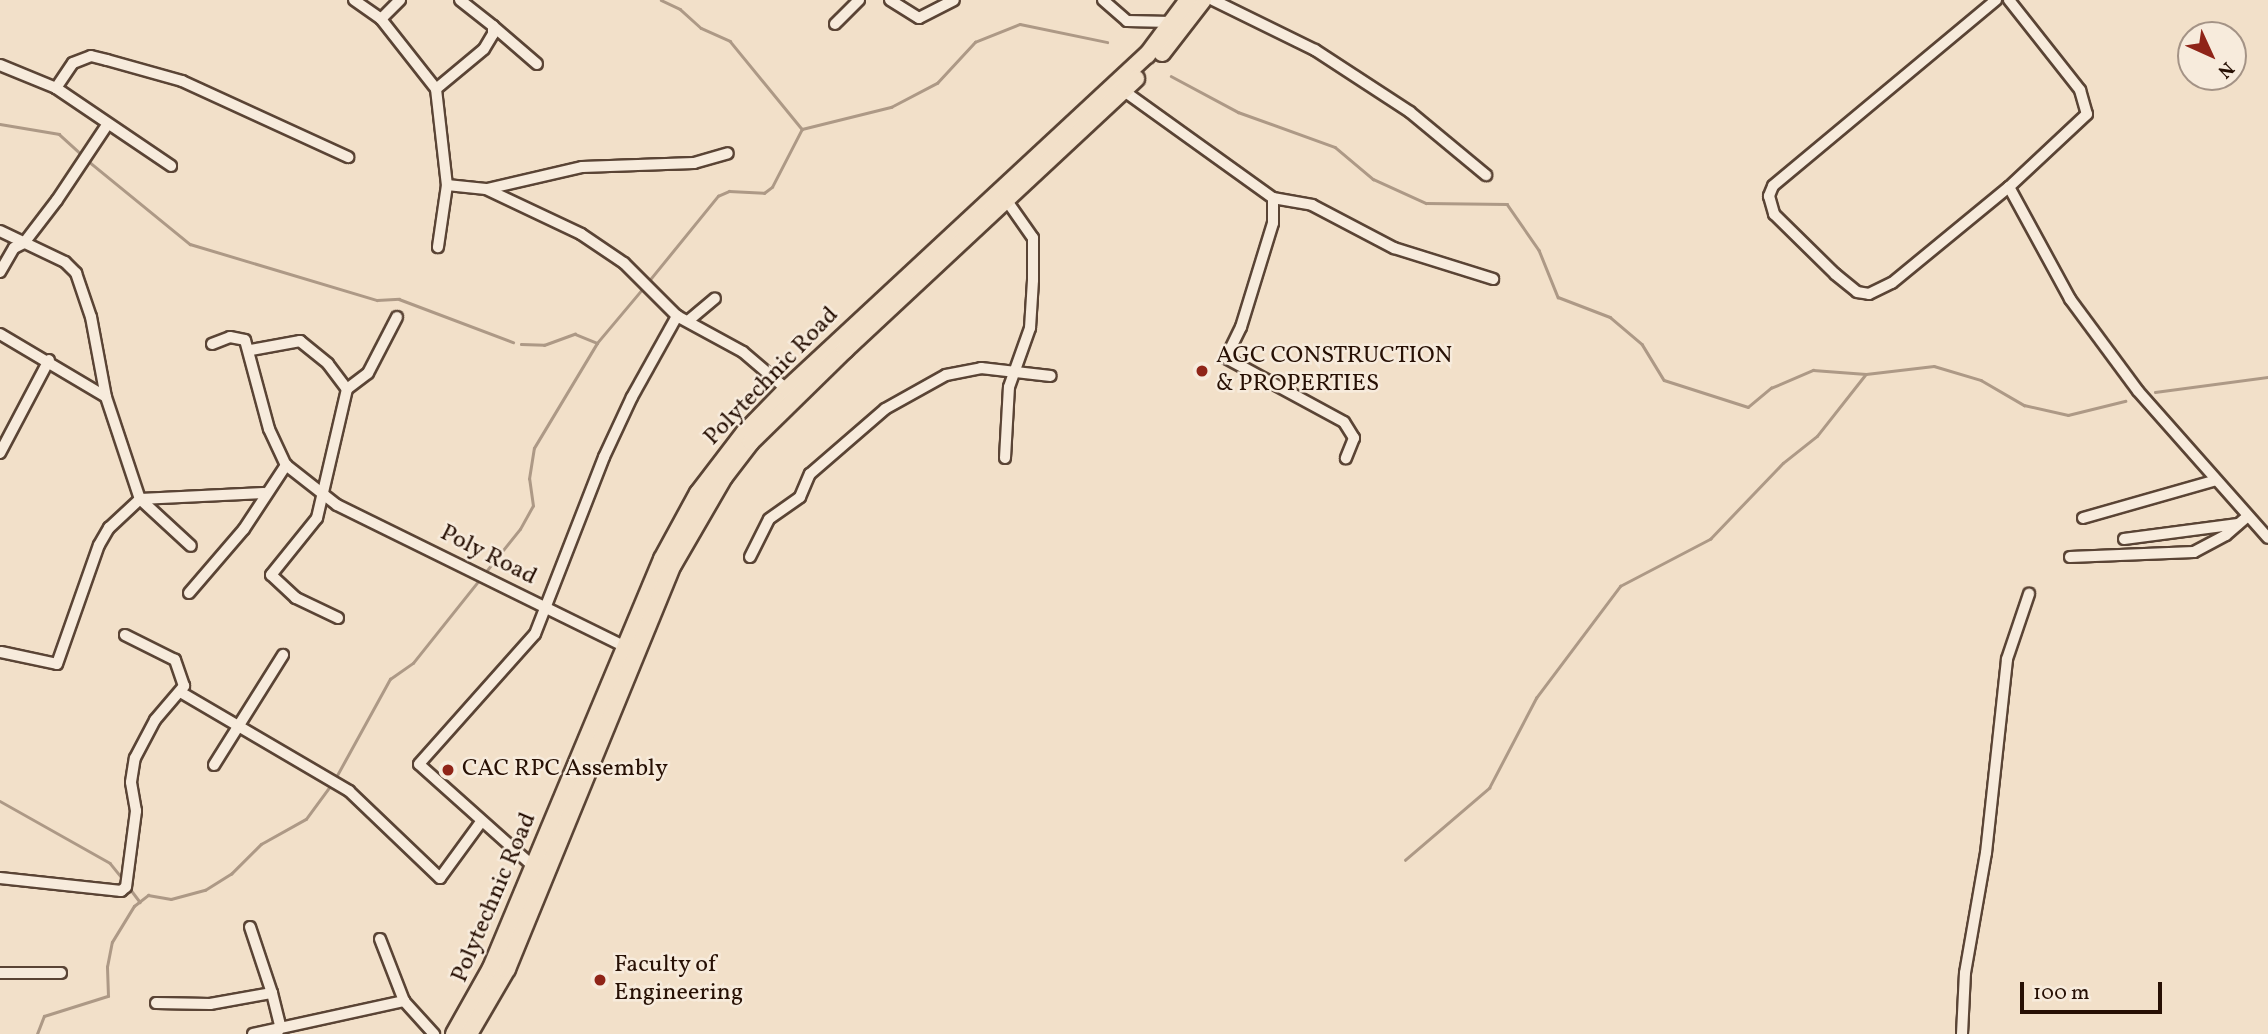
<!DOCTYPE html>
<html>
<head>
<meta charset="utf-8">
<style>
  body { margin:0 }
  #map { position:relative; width:2268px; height:1034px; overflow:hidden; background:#f2e0c9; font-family:Vollkorn,serif }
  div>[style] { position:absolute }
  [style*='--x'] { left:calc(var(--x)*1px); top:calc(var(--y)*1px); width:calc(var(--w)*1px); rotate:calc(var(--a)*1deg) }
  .stream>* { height:2.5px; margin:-1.25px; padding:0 1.25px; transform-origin:1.25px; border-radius:1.25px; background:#ad9986 }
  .roads { filter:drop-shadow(2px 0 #5a4435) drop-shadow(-2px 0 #5a4435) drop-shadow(0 2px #5a4435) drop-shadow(0 -2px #5a4435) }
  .minor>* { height:10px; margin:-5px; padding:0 5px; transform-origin:5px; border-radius:5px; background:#f7ebdc }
  .primary>* { height:16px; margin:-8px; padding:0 8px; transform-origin:8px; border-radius:8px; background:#f2e0c9 }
  .dots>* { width:19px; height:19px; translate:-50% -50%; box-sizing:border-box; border:4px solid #f7ebdc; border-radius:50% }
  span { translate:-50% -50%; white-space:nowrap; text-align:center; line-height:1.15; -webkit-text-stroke:5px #f7ebdc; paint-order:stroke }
  .poi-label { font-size:24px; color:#271004 }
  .left { translate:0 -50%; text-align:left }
  .street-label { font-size:24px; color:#271004 }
  .north { position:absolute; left:2177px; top:21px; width:70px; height:70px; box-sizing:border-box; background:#f7ebdc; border:2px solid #a49386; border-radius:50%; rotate:135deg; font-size:19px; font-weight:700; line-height:28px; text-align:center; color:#271004 }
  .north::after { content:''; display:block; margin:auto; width:24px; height:32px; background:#8f2418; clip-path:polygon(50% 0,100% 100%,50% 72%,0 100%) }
  .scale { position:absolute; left:2020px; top:982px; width:142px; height:32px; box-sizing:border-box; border:4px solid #271004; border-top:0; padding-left:9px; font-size:21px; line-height:24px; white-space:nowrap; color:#271004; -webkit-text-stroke:5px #f7ebdc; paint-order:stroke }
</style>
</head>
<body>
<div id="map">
  <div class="stream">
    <i style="--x:661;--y:0;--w:21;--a:25"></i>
    <i style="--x:680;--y:9;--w:28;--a:42"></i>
    <i style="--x:701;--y:28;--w:32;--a:24"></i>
    <i style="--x:730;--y:41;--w:114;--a:50.7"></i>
    <i style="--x:1171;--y:76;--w:76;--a:28.2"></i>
    <i style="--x:1238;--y:112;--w:103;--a:19.8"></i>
    <i style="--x:1335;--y:147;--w:50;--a:40.1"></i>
    <i style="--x:1373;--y:179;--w:58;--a:24.4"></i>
    <i style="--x:1426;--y:203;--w:81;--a:0.7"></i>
    <i style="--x:1507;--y:204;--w:56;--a:55.2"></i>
    <i style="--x:1539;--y:250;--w:51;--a:68"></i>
    <i style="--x:1558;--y:297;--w:56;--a:21"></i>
    <i style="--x:1610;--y:317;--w:42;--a:40.2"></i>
    <i style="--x:1642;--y:344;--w:42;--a:58.6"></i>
    <i style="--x:1664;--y:380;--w:88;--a:17.8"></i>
    <i style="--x:1748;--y:407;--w:30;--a:-40"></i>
    <i style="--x:1771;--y:388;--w:46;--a:-23.2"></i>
    <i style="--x:1813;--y:370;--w:53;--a:4.3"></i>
    <i style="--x:1866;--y:374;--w:68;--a:-6.7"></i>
    <i style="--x:1934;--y:366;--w:49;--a:16.6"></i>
    <i style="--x:1981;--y:380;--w:50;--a:30.2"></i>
    <i style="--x:2024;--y:405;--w:45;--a:12.8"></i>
    <i style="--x:2068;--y:415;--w:59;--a:-13.8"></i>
    <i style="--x:0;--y:124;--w:60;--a:9.6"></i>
    <i style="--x:59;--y:134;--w:31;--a:42"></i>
    <i style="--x:87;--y:160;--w:133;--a:39.2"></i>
    <i style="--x:190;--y:244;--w:195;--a:16.7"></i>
    <i style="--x:377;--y:300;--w:22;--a:-3"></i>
    <i style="--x:399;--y:299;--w:122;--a:20.7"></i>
    <i style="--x:648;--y:282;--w:111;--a:-50.9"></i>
    <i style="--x:718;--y:196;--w:12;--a:-24"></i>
    <i style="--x:729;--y:191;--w:35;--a:3"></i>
    <i style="--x:764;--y:193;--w:10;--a:-37"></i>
    <i style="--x:772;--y:187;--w:65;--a:-62.7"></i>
    <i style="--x:802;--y:129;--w:92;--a:-13.9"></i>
    <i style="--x:891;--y:107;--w:52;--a:-27.6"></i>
    <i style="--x:937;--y:83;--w:56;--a:-47.2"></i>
    <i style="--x:975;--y:42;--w:48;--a:-21.8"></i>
    <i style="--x:1020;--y:24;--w:89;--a:11.7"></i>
    <i style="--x:521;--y:344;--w:23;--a:2"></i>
    <i style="--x:544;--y:345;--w:33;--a:-20"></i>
    <i style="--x:575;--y:334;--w:24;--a:22"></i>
    <i style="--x:2155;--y:392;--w:114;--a:-7.6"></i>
    <i style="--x:335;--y:779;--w:114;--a:-61.2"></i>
    <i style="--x:390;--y:679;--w:28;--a:-35"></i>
    <i style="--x:413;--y:663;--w:171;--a:-51.4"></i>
    <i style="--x:520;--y:529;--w:26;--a:-61"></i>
    <i style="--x:533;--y:506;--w:27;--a:-98"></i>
    <i style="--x:529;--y:479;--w:31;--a:-81"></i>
    <i style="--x:534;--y:448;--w:122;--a:-59"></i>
    <i style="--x:597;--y:343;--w:73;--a:-50"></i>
    <i style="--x:0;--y:801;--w:126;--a:29.4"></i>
    <i style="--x:110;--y:863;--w:21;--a:51"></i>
    <i style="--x:1405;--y:860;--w:111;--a:-40.6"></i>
    <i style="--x:1489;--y:788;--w:102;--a:-62.4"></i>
    <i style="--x:1536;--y:698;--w:140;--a:-53.1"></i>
    <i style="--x:1620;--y:586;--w:102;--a:-27.6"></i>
    <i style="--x:1710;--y:539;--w:105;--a:-46.2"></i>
    <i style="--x:1783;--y:463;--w:43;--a:-38.5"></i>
    <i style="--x:1817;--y:436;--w:78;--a:-51.8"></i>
    <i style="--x:128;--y:886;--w:20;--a:53"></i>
    <i style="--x:37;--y:1034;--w:19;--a:-69"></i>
    <i style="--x:44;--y:1016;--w:67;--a:-17.4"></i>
    <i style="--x:108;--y:996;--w:29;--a:-92"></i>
    <i style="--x:107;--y:967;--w:25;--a:-79"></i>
    <i style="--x:112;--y:942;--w:42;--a:-58.6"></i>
    <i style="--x:134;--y:906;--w:18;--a:-38"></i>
    <i style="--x:148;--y:895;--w:23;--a:10"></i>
    <i style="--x:171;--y:899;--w:35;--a:-15"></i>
    <i style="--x:205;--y:890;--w:31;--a:-32"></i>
    <i style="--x:231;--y:874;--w:42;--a:-45"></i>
    <i style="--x:261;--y:844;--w:51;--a:-29.1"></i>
    <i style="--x:306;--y:819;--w:42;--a:-53.7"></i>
  </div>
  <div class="roads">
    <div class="minor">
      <i style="--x:354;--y:0;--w:33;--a:35"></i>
      <i style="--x:381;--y:19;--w:89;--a:51.8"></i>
      <i style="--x:436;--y:89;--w:97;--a:83.5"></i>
      <i style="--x:447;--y:185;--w:63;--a:98.3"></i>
      <i style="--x:890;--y:0;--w:34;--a:32"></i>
      <i style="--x:919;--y:18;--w:39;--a:-27"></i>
      <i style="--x:1103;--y:0;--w:32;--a:41"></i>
      <i style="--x:1127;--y:21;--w:44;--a:1.3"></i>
      <i style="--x:1213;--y:0;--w:114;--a:26.1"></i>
      <i style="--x:1315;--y:50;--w:113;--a:33.1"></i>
      <i style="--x:1410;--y:112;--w:99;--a:39.7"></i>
      <i style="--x:1996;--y:0;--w:290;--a:140.2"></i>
      <i style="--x:1773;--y:186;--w:11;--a:112"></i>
      <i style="--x:1769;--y:196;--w:19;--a:74"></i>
      <i style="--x:1774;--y:214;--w:86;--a:44.5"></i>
      <i style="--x:1835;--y:274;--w:28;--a:39"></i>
      <i style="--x:1857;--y:292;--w:12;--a:9"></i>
      <i style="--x:1869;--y:294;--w:25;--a:-26"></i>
      <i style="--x:1892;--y:283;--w:151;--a:-39.4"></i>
      <i style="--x:2009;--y:187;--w:128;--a:61.4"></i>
      <i style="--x:2070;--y:299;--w:114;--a:53.5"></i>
      <i style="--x:2138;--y:391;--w:196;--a:48.5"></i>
      <i style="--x:2009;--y:0;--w:115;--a:51.7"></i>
      <i style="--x:2080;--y:90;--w:25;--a:74"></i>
      <i style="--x:2087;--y:114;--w:107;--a:136.9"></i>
      <i style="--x:381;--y:19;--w:27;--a:-45"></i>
      <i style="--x:835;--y:24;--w:34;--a:-45"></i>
      <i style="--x:493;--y:26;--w:58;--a:40.8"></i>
      <i style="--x:0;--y:65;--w:61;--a:22.3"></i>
      <i style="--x:56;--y:88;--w:139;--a:34.1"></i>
      <i style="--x:56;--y:88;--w:30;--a:-56"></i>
      <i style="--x:73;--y:63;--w:19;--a:-21"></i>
      <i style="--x:91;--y:56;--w:16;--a:14"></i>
      <i style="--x:107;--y:60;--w:78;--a:15.6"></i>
      <i style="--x:182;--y:81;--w:183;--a:24.6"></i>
      <i style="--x:436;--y:89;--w:62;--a:-39.8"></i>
      <i style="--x:484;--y:49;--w:17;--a:-59"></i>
      <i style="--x:493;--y:34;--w:8;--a:-90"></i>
      <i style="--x:493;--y:26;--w:42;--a:-141.8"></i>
      <i style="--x:1124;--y:91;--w:183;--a:35.7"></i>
      <i style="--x:1273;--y:198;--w:40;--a:10"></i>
      <i style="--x:1312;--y:205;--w:93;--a:27.7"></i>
      <i style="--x:1394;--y:248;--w:104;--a:17.4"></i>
      <i style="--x:447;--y:185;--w:39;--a:6"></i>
      <i style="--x:486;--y:189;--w:105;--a:25.3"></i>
      <i style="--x:581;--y:234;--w:52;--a:34"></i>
      <i style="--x:624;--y:263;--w:75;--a:45"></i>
      <i style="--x:677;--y:316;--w:75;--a:28.6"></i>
      <i style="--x:743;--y:352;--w:63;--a:40.5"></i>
      <i style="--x:487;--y:189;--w:98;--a:-13"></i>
      <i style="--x:582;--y:167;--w:112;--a:-2"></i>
      <i style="--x:694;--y:163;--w:35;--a:-16"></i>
      <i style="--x:1273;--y:198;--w:25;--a:90"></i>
      <i style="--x:1273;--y:223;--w:109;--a:107.1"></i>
      <i style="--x:1241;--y:327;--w:34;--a:116"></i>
      <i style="--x:1226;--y:358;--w:134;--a:28.5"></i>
      <i style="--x:1344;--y:422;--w:19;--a:58"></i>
      <i style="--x:1354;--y:438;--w:22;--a:112"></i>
      <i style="--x:0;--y:231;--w:72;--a:25.5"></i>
      <i style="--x:65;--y:262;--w:16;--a:45"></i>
      <i style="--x:76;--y:273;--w:46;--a:71.2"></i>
      <i style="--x:91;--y:317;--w:81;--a:79.4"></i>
      <i style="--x:106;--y:397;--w:108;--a:71.6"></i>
      <i style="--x:140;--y:499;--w:69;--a:42.7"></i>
      <i style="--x:0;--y:272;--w:28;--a:-60"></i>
      <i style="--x:14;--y:248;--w:11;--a:-27"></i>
      <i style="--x:24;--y:243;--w:54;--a:-52.5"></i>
      <i style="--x:57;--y:200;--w:90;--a:-56.3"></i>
      <i style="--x:688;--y:321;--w:35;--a:-40"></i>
      <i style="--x:0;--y:334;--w:123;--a:30.7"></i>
      <i style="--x:212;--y:344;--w:19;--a:-21"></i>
      <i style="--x:230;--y:337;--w:15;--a:11"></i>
      <i style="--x:245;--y:340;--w:92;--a:74.9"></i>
      <i style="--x:269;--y:429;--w:40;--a:65"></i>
      <i style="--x:286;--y:465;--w:65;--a:38.1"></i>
      <i style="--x:337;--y:505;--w:324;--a:26.2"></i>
      <i style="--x:251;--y:350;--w:50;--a:-10.4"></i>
      <i style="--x:300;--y:341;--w:36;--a:39"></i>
      <i style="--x:328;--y:364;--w:31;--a:53"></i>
      <i style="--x:0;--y:453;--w:105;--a:-62.2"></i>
      <i style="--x:1005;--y:458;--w:71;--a:-86.8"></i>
      <i style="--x:1009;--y:387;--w:63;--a:-70.4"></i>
      <i style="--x:1030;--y:328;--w:48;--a:-86.4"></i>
      <i style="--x:1033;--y:280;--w:42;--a:-90"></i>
      <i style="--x:1033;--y:238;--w:45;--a:-125.1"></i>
      <i style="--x:2083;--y:518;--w:138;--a:-15.9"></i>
      <i style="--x:2124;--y:539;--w:115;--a:-7.5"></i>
      <i style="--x:750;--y:557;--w:42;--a:-63.4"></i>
      <i style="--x:769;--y:519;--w:38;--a:-35"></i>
      <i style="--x:800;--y:497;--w:25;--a:-67"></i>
      <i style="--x:810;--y:474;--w:99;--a:-40.9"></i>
      <i style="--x:885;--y:409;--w:70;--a:-29.1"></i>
      <i style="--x:946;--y:375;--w:36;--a:-11"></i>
      <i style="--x:981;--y:368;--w:70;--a:6.5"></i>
      <i style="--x:2070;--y:557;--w:124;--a:-2.3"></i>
      <i style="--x:2194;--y:552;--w:36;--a:-28"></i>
      <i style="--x:2226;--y:535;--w:29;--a:-41"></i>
      <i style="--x:189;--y:593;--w:84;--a:-49.3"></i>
      <i style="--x:244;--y:529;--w:77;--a:-56.7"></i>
      <i style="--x:338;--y:618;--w:47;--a:-154.5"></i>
      <i style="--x:296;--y:598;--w:34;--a:-137"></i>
      <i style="--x:271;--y:575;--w:73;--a:-51.1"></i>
      <i style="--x:317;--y:518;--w:132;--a:-76.9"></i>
      <i style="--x:347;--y:389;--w:26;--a:-37"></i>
      <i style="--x:368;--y:373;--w:63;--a:-62.6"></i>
      <i style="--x:1;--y:652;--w:57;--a:12.1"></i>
      <i style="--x:57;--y:664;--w:126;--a:-70.6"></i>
      <i style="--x:99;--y:545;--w:20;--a:-60"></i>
      <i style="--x:109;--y:528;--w:42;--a:-43.1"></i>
      <i style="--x:140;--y:499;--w:124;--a:-2.8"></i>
      <i style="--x:182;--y:693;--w:194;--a:30.4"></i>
      <i style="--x:349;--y:791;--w:126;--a:43.7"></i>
      <i style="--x:440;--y:878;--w:69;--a:-53.8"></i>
      <i style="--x:214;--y:765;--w:130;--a:-57.9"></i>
      <i style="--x:534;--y:867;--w:154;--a:-138.2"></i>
      <i style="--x:419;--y:764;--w:174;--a:-48.3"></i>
      <i style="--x:535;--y:634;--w:190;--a:-68.7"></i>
      <i style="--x:604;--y:457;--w:66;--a:-65"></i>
      <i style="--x:632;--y:397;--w:93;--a:-60.9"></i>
      <i style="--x:0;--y:878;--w:122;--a:6.1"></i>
      <i style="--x:121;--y:891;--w:6;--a:-39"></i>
      <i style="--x:126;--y:887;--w:77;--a:-82.5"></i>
      <i style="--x:136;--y:811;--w:29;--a:-100"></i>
      <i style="--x:131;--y:782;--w:24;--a:-81"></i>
      <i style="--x:135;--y:758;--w:43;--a:-62.2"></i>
      <i style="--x:155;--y:720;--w:45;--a:-49.5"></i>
      <i style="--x:184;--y:686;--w:28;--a:-109"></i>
      <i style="--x:175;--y:660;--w:56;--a:-153.4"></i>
      <i style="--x:250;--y:927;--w:70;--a:71.6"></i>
      <i style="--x:272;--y:993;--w:34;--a:76"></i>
      <i style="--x:280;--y:1026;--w:9;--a:111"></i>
      <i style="--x:380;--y:939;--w:66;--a:68.8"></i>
      <i style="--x:404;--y:1001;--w:45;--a:47.7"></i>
      <i style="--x:0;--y:973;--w:61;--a:0"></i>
      <i style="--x:156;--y:1003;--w:54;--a:1.1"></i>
      <i style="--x:210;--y:1004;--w:63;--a:-10.1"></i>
      <i style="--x:253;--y:1034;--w:155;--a:-12.3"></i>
      <i style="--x:1962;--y:1034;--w:61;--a:-87.2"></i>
      <i style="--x:1965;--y:973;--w:122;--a:-80.1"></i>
      <i style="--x:1986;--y:853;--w:195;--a:-83.8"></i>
      <i style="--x:2007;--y:659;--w:69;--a:-71.3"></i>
    </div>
    <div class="primary">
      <i style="--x:1162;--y:53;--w:67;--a:-52.3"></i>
      <i style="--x:454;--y:1034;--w:76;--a:-60.7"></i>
      <i style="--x:491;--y:968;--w:443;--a:-67.3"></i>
      <i style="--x:662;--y:559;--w:75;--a:-61.4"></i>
      <i style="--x:698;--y:493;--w:76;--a:-52.5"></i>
      <i style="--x:744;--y:433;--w:62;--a:-45.7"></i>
      <i style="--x:787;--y:389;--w:491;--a:-42.9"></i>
      <i style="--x:1147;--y:55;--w:69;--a:-53.3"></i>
      <i style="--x:469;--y:1034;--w:75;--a:-59.7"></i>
      <i style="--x:507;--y:969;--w:437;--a:-67.7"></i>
      <i style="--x:673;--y:565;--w:102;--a:-59.9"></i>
      <i style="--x:724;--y:477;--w:44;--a:-52.4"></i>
      <i style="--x:751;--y:442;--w:132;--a:-44.4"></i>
      <i style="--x:845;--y:350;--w:398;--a:-43"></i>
    </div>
  </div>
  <div class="dots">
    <i style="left:1202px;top:371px;background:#8f2418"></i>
    <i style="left:448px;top:770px;background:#8f2418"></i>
    <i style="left:600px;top:980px;background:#8f2418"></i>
  </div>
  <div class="poi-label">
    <span class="left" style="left:1216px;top:371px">AGC CONSTRUCTION<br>&amp; PROPERTIES</span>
    <span class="left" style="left:462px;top:770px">CAC RPC Assembly</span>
    <span class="left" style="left:614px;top:980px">Faculty of<br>Engineering</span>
  </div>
  <div class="street-label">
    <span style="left:772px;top:377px;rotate:-46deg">Polytechnic Road</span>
    <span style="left:488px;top:556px;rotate:27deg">Poly Road</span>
    <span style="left:495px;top:898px;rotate:-67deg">Polytechnic Road</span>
  </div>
  <div class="north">N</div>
  <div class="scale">100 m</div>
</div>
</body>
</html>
